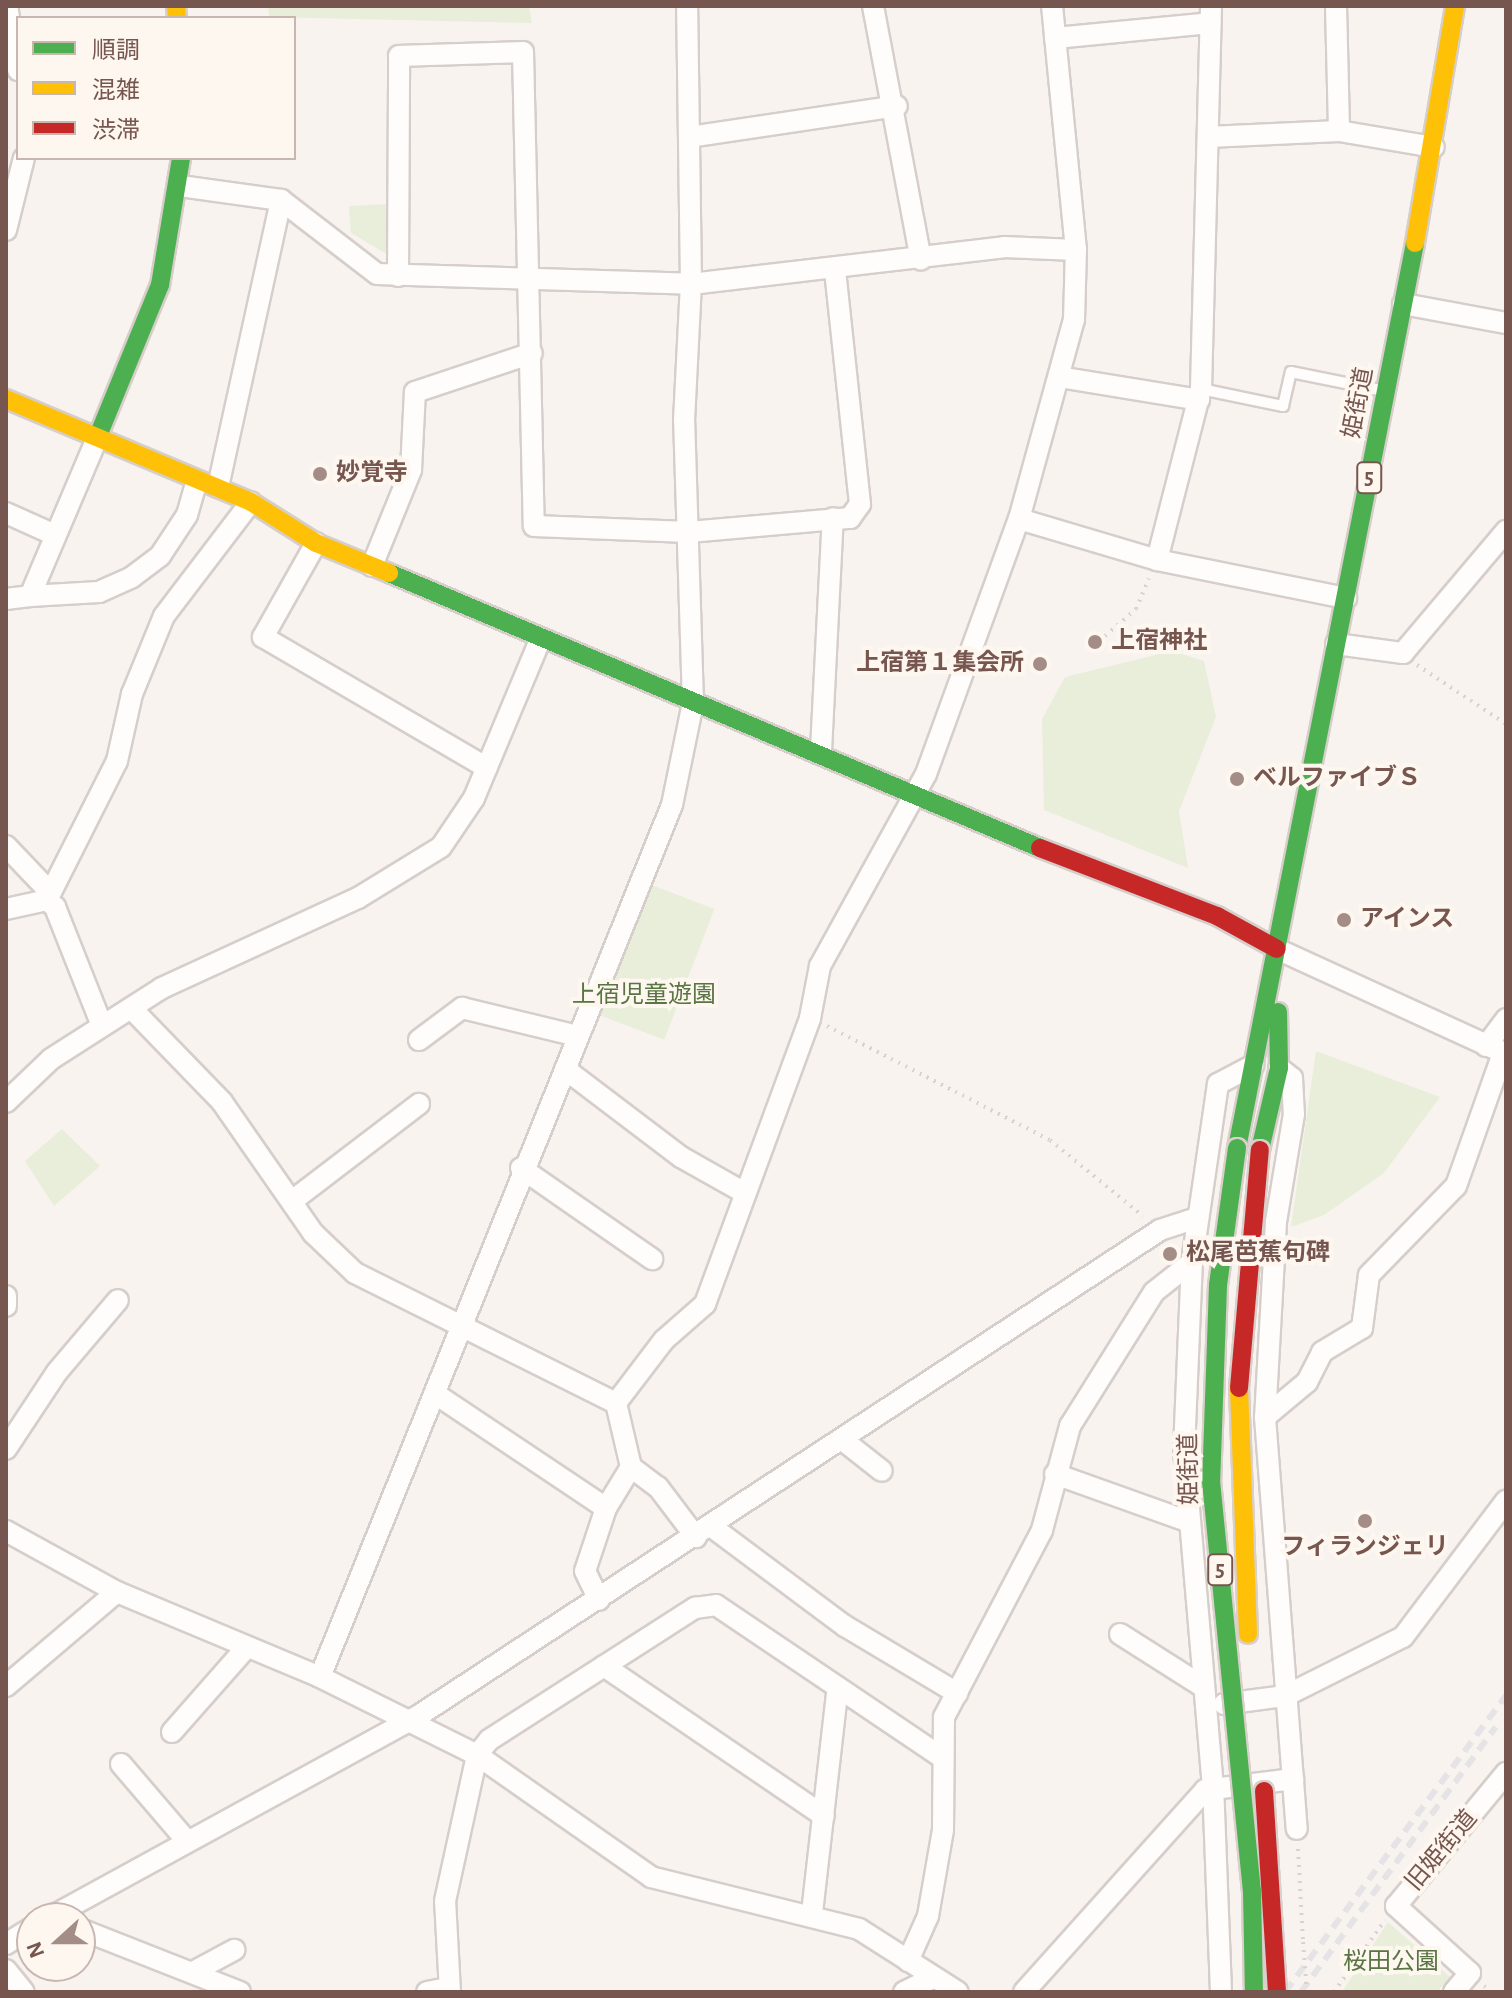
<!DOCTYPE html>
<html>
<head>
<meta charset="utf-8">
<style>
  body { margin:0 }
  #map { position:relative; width:1512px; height:1998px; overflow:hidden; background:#f8f3ee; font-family:"Alegreya Sans","Noto Sans JP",sans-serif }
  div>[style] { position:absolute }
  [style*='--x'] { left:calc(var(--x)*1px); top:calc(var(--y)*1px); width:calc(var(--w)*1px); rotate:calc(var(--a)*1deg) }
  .green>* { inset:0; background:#e8eed9; transform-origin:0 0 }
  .path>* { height:4px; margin-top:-2px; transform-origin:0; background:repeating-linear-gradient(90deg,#dad1d0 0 2px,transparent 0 8px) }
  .roads { filter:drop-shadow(2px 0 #d6ceca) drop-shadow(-2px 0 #d6ceca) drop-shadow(0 2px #d6ceca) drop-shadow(0 -2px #d6ceca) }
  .lane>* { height:10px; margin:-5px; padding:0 5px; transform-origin:5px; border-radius:5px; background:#fefdfc }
  .street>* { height:20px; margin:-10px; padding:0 10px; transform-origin:10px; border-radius:10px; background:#fefdfc }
  .fast>* { height:18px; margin:-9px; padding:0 9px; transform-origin:9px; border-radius:9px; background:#4caf50 }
  .slow>* { height:18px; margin:-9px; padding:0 9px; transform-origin:9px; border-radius:9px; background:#ffc107 }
  .jam>* { height:18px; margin:-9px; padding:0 9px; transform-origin:9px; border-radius:9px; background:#c62828 }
  .rail>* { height:6px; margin-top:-3px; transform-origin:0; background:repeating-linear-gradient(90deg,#e5e3e6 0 12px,transparent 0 20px) }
  .path-bridge>* { height:4px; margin-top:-2px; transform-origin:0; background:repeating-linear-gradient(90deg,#dad1d0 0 2px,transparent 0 8px) }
  .bridges { filter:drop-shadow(2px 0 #d9cfcb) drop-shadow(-2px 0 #d9cfcb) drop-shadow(0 2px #d9cfcb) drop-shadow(0 -2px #d9cfcb) }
  .fast-bridge>* { height:18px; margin:-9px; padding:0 9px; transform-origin:9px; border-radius:9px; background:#4caf50 }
  .slow-bridge>* { height:18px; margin:-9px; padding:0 9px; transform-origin:9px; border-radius:9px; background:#ffc107 }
  .jam-bridge>* { height:18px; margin:-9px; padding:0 9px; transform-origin:9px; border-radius:9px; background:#c62828 }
  .dots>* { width:22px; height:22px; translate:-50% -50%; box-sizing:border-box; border:4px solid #fef7f0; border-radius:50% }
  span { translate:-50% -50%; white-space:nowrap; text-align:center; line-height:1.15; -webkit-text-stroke:8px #fef7f0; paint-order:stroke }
  .shield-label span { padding:2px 6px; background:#fef7f0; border:2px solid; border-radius:6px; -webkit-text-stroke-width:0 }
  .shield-label { font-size:22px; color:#76564e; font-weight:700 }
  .street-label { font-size:24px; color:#76564e }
  .poi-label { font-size:24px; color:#76564e; font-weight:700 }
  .left { translate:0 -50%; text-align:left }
  .right { translate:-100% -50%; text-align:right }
  .park-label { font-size:24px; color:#597543 }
  .frame { position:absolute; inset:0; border:8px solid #76564e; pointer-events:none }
  .legend { position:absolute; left:16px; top:16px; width:280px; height:144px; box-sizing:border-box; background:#fef7f0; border:2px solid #c8b7af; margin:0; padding:10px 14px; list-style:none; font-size:24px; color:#76564e }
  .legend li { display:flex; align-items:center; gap:16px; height:40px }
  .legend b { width:40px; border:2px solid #c8b7af }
  .north { position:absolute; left:16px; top:1902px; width:80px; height:80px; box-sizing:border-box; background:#fef7f0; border:2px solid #c8b7af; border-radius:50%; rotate:249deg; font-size:22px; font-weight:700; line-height:32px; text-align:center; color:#76564e }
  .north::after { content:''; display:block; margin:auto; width:28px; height:36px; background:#a48d86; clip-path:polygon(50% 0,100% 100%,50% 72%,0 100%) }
</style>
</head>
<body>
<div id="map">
  <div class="green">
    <i style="clip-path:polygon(268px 6px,529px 6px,532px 23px,269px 17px)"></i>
    <i style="clip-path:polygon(389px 204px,390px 256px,351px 233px,349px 206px)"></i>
    <i style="clip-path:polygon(1172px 651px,1204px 661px,1216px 717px,1179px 811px,1188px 868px,1044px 810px,1042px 719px,1065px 677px)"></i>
    <i style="left:649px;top:884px;width:70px;height:140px;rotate:21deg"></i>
    <i style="clip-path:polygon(1316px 1051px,1440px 1097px,1384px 1173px,1324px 1215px,1291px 1227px)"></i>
    <i style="clip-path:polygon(62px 1129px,100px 1166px,54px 1206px,25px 1161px)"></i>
    <i style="clip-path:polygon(1388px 1922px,1450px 1977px,1437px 1992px,1342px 1992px)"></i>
  </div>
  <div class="path">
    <i style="--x:281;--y:6;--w:236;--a:0"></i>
    <i style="--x:1105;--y:636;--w:41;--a:-41.1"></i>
    <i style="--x:1136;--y:609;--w:33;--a:-67"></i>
    <i style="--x:1417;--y:665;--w:107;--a:33.5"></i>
    <i style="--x:827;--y:1026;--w:250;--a:27.1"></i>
    <i style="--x:1050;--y:1140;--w:120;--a:39.3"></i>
    <i style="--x:1298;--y:1849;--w:93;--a:86.9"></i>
    <i style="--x:1484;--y:1986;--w:9;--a:41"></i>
    <i style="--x:1334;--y:1992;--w:88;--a:-54.7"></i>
  </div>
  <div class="roads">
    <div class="lane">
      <i style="--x:1201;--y:389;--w:84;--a:11.7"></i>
      <i style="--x:1283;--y:406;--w:35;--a:-77"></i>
      <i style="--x:1291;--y:372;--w:91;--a:11.4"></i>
    </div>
    <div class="street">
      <i style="--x:7;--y:6;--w:65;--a:80.2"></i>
      <i style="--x:873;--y:6;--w:258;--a:79.3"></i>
      <i style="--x:1336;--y:6;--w:125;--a:88.6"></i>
      <i style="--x:1055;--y:38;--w:156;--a:-5.5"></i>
      <i style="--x:690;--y:137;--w:209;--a:-8.5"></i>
      <i style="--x:1208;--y:137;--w:131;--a:-2.6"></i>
      <i style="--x:1339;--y:131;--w:96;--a:9.6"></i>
      <i style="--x:180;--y:186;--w:102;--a:7.9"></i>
      <i style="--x:281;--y:200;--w:121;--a:37.6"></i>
      <i style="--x:377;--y:274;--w:314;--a:1.8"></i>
      <i style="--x:691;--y:284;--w:315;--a:-6.7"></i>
      <i style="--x:1004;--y:247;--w:72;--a:2.4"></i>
      <i style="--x:6;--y:230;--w:74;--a:-76"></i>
      <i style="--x:398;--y:276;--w:220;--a:-89.7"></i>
      <i style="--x:399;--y:56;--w:124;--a:-1.8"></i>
      <i style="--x:523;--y:52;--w:474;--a:88.7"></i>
      <i style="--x:534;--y:526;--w:155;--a:2.2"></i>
      <i style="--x:689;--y:532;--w:162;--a:-5"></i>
      <i style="--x:850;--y:518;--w:17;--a:-54"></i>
      <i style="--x:860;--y:504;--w:234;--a:-96.1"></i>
      <i style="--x:1403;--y:304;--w:105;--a:10.5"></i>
      <i style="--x:1059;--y:377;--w:142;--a:9.3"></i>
      <i style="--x:98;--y:436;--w:174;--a:113"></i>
      <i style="--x:30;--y:596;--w:69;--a:-3.3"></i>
      <i style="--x:99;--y:592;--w:36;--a:-24"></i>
      <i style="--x:132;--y:577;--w:35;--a:-37"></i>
      <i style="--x:160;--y:556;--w:49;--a:-56.6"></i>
      <i style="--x:187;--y:515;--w:33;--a:-74"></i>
      <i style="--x:218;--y:487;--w:294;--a:-77.6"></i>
      <i style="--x:6;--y:513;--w:54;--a:24.2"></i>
      <i style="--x:1019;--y:519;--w:144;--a:16.5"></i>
      <i style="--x:1157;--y:560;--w:193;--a:11.4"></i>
      <i style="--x:316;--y:543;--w:108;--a:119.4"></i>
      <i style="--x:263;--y:637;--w:259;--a:30.3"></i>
      <i style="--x:1157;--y:560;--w:177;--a:-75.6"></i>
      <i style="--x:1201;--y:389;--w:383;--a:-88.5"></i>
      <i style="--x:372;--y:566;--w:104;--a:-67.9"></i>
      <i style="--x:411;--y:470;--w:78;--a:-87.1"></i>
      <i style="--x:415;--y:392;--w:123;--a:-18.4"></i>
      <i style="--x:6;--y:599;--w:24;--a:-7"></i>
      <i style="--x:1336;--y:644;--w:68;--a:7.7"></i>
      <i style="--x:1403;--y:653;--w:160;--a:-49.8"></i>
      <i style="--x:821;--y:751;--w:233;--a:-87.1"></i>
      <i style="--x:6;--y:846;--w:62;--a:46.3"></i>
      <i style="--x:47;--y:900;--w:156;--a:-63.3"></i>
      <i style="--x:117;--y:761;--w:69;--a:-77.4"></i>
      <i style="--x:132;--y:694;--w:84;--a:-67.7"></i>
      <i style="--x:164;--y:616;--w:143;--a:-52.7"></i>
      <i style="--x:6;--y:909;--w:42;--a:-12.4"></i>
      <i style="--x:47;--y:900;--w:11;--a:41"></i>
      <i style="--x:55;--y:907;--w:128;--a:68.4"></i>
      <i style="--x:1277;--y:949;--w:252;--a:24.6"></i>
      <i style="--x:131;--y:1008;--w:131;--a:45.9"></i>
      <i style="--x:222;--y:1102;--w:160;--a:55.2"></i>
      <i style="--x:313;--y:1233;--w:58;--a:43.6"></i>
      <i style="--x:355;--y:1273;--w:292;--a:26.5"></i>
      <i style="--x:616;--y:1403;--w:66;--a:76.8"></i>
      <i style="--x:631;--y:1467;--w:48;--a:121.4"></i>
      <i style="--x:606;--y:1508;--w:66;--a:108.4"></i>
      <i style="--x:585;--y:1571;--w:32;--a:64"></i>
      <i style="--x:419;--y:1040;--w:54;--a:-36.7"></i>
      <i style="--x:462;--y:1008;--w:119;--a:13.6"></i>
      <i style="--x:1486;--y:1046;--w:34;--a:-53"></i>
      <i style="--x:1279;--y:1068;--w:16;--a:38"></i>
      <i style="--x:1292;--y:1078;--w:36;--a:87"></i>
      <i style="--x:1294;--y:1114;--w:109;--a:99.5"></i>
      <i style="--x:1276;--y:1222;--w:195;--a:93.2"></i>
      <i style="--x:1265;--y:1417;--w:413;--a:85.6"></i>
      <i style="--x:565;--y:1069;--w:146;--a:37.2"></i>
      <i style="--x:681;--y:1157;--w:71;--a:29.4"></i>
      <i style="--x:6;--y:1102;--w:62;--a:-43.7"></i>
      <i style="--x:51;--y:1059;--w:132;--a:-32.6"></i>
      <i style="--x:162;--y:988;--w:216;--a:-24.7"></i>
      <i style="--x:358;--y:898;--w:97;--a:-31.6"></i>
      <i style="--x:441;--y:847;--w:59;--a:-56"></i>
      <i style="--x:474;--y:798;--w:173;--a:-67.3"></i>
      <i style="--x:521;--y:1168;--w:160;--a:34.8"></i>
      <i style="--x:292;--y:1201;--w:160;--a:-37.4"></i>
      <i style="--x:6;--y:1296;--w:10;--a:90"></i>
      <i style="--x:437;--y:1395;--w:203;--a:33.8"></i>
      <i style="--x:616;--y:1403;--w:79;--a:-52.7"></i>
      <i style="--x:664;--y:1340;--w:55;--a:-41.3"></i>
      <i style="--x:705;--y:1304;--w:305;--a:-69.8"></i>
      <i style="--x:810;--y:1018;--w:53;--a:-79.1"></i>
      <i style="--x:820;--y:966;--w:219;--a:-61.1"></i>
      <i style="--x:926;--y:774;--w:271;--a:-70"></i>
      <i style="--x:1019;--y:519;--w:206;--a:-74.6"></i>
      <i style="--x:1074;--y:320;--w:70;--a:-88.4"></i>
      <i style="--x:1076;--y:250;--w:245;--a:-95.6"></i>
      <i style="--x:1265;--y:1417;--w:55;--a:-39.8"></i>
      <i style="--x:1307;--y:1382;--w:34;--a:-63"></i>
      <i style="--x:1322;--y:1352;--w:47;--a:-31"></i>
      <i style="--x:1362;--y:1328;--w:53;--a:-82.5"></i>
      <i style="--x:1369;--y:1275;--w:124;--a:-45.7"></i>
      <i style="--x:1456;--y:1186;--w:141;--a:-70.5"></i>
      <i style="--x:844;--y:1441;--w:48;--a:38.3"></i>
      <i style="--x:6;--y:1449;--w:92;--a:-56.5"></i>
      <i style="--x:57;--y:1372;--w:94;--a:-49.7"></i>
      <i style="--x:631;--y:1467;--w:34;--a:37"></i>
      <i style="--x:658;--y:1487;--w:63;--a:52.8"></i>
      <i style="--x:1055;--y:1474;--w:140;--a:19.6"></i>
      <i style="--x:712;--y:1527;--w:166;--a:36.7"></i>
      <i style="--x:845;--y:1626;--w:131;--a:30.9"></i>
      <i style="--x:6;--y:1531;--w:127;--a:28.8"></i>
      <i style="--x:117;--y:1592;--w:220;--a:22.7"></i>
      <i style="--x:320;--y:1677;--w:175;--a:26.4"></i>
      <i style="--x:477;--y:1755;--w:213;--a:35"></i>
      <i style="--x:651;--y:1877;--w:214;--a:14"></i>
      <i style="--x:859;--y:1929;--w:117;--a:32.5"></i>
      <i style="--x:1120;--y:1634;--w:97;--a:32.4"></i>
      <i style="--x:604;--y:1666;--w:266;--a:34.3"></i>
      <i style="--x:320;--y:1677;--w:940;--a:-68.02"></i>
      <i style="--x:672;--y:805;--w:104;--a:-78.4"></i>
      <i style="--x:693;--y:703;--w:282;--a:-91.8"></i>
      <i style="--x:684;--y:421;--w:137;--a:-87.1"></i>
      <i style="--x:691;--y:284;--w:278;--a:-90.8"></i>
      <i style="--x:6;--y:1686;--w:145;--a:-40.3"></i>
      <i style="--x:1224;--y:1704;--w:62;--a:-7.5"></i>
      <i style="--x:1285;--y:1696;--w:132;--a:-26.6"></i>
      <i style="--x:1403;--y:1637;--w:171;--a:-52.9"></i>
      <i style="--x:172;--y:1732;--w:112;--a:-48.6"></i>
      <i style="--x:121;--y:1764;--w:101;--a:49.4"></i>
      <i style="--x:812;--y:1913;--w:221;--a:-83.5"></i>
      <i style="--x:49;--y:1918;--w:424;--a:-28.7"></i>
      <i style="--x:421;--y:1714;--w:883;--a:-33.22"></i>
      <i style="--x:1160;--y:1230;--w:40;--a:-18"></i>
      <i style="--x:80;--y:1929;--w:172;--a:21.5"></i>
      <i style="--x:6;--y:1944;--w:31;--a:-32"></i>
      <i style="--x:908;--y:1961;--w:49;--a:-66"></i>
      <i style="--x:928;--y:1916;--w:87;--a:-80.1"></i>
      <i style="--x:943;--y:1830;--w:113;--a:-89.5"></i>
      <i style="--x:944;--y:1717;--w:211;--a:-62.3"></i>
      <i style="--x:1042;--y:1530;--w:108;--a:-74.9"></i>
      <i style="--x:1070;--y:1426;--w:158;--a:-57.9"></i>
      <i style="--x:1154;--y:1292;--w:48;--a:-38.3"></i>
      <i style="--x:6;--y:1970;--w:28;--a:51"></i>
      <i style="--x:193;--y:1972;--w:47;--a:-28.2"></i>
      <i style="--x:427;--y:1992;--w:21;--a:-11"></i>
      <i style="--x:450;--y:1992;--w:91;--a:-93.1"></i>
      <i style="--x:445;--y:1901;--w:149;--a:-77.6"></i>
      <i style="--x:477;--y:1755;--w:19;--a:-51"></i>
      <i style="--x:489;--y:1740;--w:245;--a:-32.7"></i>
      <i style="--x:695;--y:1608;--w:21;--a:-8"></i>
      <i style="--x:716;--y:1605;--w:270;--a:34"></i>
      <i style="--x:904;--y:1992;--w:32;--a:-26"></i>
      <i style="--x:1024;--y:1992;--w:271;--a:-48.1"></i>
      <i style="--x:1205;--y:1790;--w:89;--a:-7.1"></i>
      <i style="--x:1221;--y:1992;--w:204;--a:-92.2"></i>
      <i style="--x:1213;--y:1788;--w:338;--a:-94.9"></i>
      <i style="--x:1184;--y:1451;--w:189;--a:-87.6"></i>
      <i style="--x:1192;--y:1262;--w:180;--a:-81.7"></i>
      <i style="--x:1218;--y:1084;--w:40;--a:-28"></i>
      <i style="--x:1454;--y:1992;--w:25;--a:-50"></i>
      <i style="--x:1470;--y:1973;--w:100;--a:-137.8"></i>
      <i style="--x:1396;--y:1906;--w:173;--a:-50.4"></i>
    </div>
    <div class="fast">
      <i style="--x:98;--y:436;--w:163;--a:-67.7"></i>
      <i style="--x:160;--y:285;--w:129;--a:-80.6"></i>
      <i style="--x:389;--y:573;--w:707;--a:22.9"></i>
      <i style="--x:1237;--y:1148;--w:922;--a:-78.87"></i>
      <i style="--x:1260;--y:1150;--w:84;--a:-77"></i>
      <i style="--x:1279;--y:1068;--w:56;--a:-91"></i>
    </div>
    <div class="slow">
      <i style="--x:176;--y:6;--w:12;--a:85"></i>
      <i style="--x:1415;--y:243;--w:240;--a:-80.4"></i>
      <i style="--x:6;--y:399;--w:266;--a:22.8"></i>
      <i style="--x:251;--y:502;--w:77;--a:32.2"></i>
      <i style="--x:316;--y:543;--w:79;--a:22.3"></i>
    </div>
    <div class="jam">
      <i style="--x:1040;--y:848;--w:190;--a:21"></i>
      <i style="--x:1217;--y:916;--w:68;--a:28.8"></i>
    </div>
  </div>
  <div class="rail">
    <i style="--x:1285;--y:1992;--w:370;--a:-53.3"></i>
    <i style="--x:1301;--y:1992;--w:329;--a:-53.7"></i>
  </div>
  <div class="path-bridge">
    <i style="--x:1303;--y:1942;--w:50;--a:85.4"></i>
  </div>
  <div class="bridges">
    <div class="fast-bridge">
      <i style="--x:1237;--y:1148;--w:138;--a:97.9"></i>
      <i style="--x:1218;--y:1285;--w:196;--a:92"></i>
      <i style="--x:1211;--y:1481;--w:412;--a:84.3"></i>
      <i style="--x:1252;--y:1891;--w:101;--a:88.9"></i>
    </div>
    <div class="slow-bridge">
      <i style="--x:1239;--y:1388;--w:246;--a:87.9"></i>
    </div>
    <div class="jam-bridge">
      <i style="--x:1239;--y:1388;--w:239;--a:-85"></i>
      <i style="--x:1264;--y:1791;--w:201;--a:86.3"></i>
    </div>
  </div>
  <div class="dots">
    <i style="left:320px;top:474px;background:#a48d86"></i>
    <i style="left:1095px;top:642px;background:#a48d86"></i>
    <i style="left:1040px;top:664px;background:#a48d86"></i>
    <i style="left:1237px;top:779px;background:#a48d86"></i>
    <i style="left:1344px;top:920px;background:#a48d86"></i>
    <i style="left:1170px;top:1254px;background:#a48d86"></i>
    <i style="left:1365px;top:1521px;background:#a48d86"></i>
  </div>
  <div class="shield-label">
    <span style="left:1369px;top:478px">5</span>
    <span style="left:1220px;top:1570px">5</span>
  </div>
  <div class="street-label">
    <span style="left:1359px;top:403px;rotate:-79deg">姫街道</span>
    <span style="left:1190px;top:1469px;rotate:-91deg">姫街道</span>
    <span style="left:1442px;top:1851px;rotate:-50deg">旧姫街道</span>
  </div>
  <div class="poi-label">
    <span class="left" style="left:336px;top:474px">妙覚寺</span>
    <span class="left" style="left:1111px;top:642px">上宿神社</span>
    <span class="right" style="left:1024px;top:664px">上宿第１集会所</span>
    <span class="left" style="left:1253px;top:779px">ベルファイブＳ</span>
    <span class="left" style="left:1360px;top:920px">アインス</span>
    <span class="left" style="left:1186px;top:1254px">松尾芭蕉句碑</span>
    <span style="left:1365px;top:1548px">フィランジェリ</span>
  </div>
  <div class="park-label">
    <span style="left:644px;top:996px">上宿児童遊園</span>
    <span style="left:1391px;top:1963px">桜田公園</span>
  </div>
  <div class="frame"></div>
  <ul class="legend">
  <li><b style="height:10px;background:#4caf50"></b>順調</li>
  <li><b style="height:10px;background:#ffc107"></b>混雑</li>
  <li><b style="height:10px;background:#c62828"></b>渋滞</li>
  </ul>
  <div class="north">N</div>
</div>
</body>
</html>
